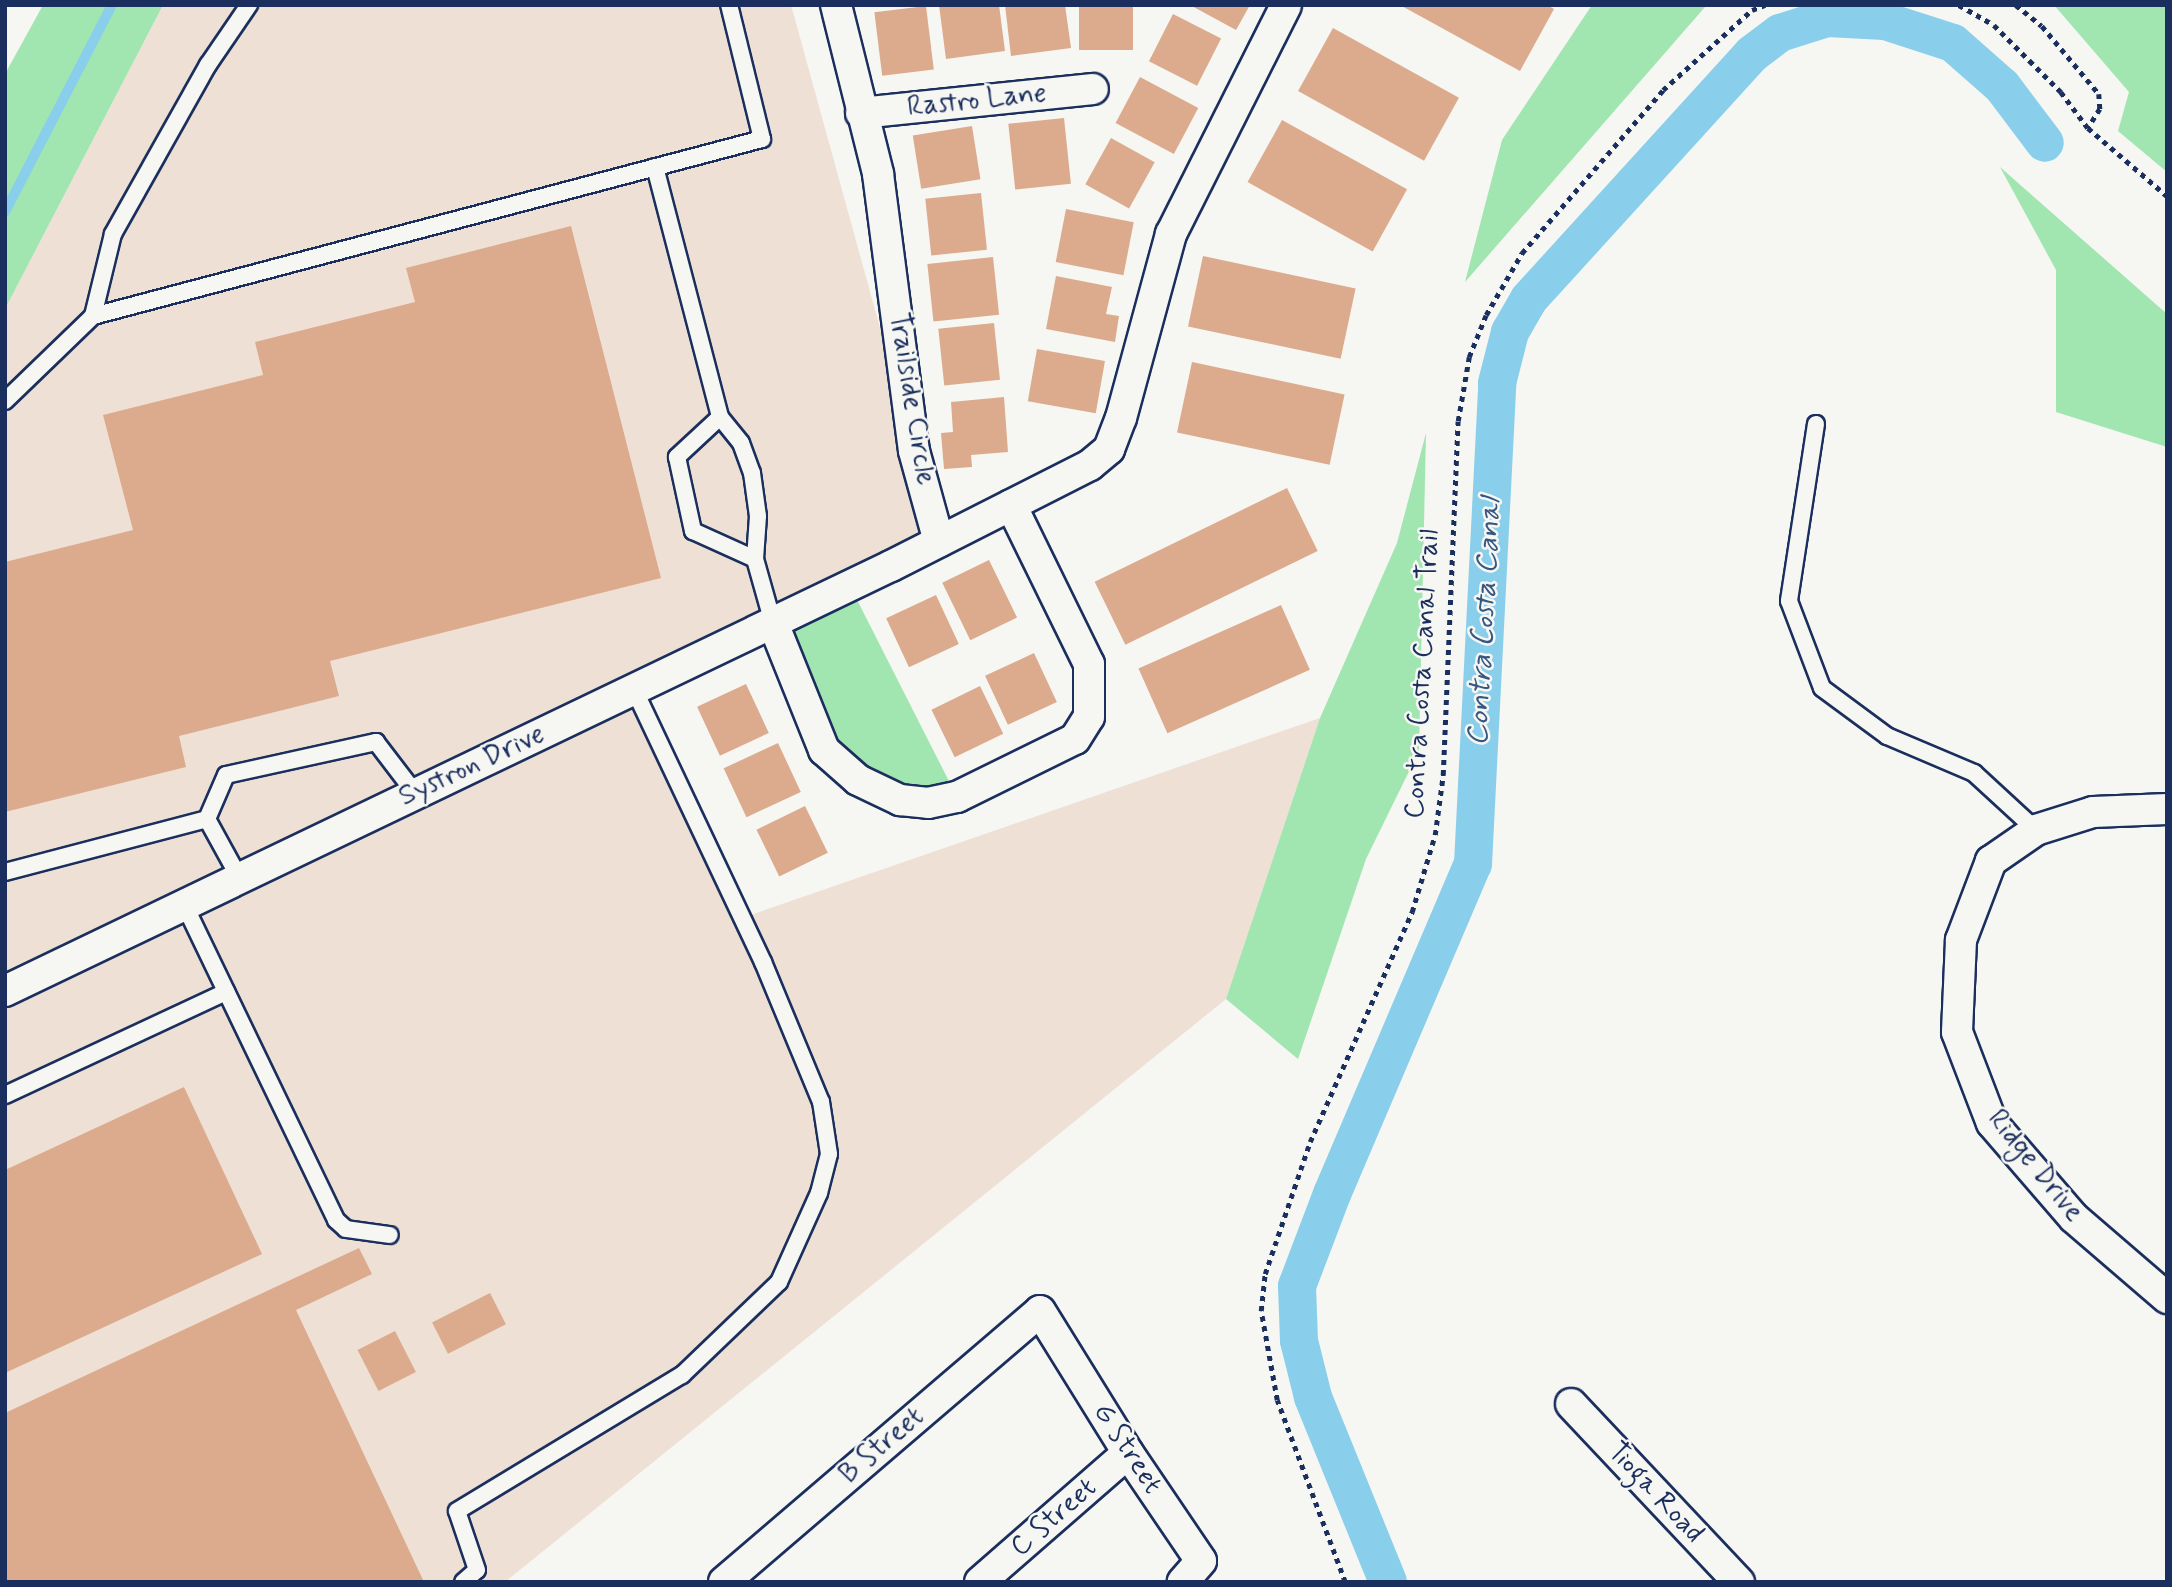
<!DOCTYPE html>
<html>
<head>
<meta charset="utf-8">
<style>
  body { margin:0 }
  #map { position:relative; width:2172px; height:1587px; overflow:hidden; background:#f6f6f2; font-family:Mynerve,sans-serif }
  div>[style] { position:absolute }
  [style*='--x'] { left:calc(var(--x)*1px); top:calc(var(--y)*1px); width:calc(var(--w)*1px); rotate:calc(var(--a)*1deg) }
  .built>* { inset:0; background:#eee0d4 }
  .green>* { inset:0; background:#a1e5b0 }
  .stream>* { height:10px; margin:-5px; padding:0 5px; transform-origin:5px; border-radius:5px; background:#89cfeb }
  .canal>* { height:38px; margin:-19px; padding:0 19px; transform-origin:19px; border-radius:19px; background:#89cfeb }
  .building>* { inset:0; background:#dcab8e; transform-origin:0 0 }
  .path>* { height:4.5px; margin-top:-2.25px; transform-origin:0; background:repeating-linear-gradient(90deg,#1b2f5e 0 5px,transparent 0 10px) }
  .roads { filter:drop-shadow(2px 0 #1b2f5e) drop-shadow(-2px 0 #1b2f5e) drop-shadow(0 2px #1b2f5e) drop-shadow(0 -2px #1b2f5e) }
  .service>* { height:16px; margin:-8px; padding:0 8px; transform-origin:8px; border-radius:8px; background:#f6f6f2 }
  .minor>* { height:30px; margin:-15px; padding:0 15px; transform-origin:15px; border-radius:15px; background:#f6f6f2 }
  span { translate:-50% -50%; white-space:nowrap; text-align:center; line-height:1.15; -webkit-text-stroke:5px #f6f6f2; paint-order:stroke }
  .street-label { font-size:28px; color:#1b2f5e }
  .water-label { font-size:30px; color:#365781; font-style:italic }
  .frame { position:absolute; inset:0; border:7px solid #1b2f5e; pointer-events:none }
</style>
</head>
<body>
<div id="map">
  <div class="built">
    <i style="clip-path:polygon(163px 5px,791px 5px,939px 542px,5px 987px,5px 309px)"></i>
    <i style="clip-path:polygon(634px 689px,742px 918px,1320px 718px,1226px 999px,505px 1582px,5px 1582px,5px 991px)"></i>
  </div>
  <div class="green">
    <i style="clip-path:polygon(43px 5px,163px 5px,5px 309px,5px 74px)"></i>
    <i style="clip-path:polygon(1592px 5px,1705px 7px,1465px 282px,1502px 140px)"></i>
    <i style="clip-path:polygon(2054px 5px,2167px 5px,2167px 172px,2118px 131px,2129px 92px)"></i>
    <i style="clip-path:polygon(2000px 167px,2167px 314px,2167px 447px,2056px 412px,2056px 270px)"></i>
    <i style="clip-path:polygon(1426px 433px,1419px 751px,1366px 859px,1298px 1059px,1226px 999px,1320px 718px,1397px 543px)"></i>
    <i style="clip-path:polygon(850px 586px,957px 797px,928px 803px,824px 750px,773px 623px)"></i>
  </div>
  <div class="stream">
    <i style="--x:5;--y:212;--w:233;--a:-62.7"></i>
  </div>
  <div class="canal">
    <i style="--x:1388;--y:1582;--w:200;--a:-112.1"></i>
    <i style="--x:1313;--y:1397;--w:58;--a:-104"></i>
    <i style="--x:1299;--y:1341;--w:55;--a:-92.1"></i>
    <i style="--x:1297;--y:1286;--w:98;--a:-69.2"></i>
    <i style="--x:1332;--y:1194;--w:359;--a:-66.9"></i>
    <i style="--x:1473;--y:864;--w:482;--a:-87.1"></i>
    <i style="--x:1497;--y:383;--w:53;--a:-75.7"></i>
    <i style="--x:1510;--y:332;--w:38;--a:-60"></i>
    <i style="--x:1529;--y:299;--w:331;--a:-47.7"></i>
    <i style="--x:1752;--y:54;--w:35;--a:-37"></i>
    <i style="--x:1780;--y:33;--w:49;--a:-17.7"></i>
    <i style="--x:1827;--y:18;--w:58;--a:3"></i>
    <i style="--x:1885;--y:21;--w:71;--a:17.9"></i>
    <i style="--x:1953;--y:43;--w:65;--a:41.3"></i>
    <i style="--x:2002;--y:86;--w:71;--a:53"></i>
  </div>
  <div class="building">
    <i style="clip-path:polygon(939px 5px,999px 5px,1005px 51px,946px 59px)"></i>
    <i style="clip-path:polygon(1005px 5px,1065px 5px,1071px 48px,1011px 56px)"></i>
    <i style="left:1079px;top:5px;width:54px;height:45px"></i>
    <i style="clip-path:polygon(1190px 5px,1250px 5px,1236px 30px)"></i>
    <i style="clip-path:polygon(1400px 5px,1547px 5px,1554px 9px,1520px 71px)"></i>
    <i style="left:926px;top:6px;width:64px;height:52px;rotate:83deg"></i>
    <i style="left:1173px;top:14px;width:54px;height:53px;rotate:27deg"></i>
    <i style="left:1333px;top:28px;width:144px;height:72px;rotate:29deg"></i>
    <i style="left:1140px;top:77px;width:66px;height:52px;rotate:28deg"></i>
    <i style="left:1064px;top:118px;width:66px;height:56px;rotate:84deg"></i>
    <i style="left:1282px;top:120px;width:143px;height:71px;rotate:29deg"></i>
    <i style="left:972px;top:126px;width:54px;height:60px;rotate:81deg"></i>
    <i style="left:1111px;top:138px;width:50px;height:53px;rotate:29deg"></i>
    <i style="left:981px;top:193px;width:57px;height:56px;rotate:84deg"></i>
    <i style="left:1066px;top:209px;width:69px;height:54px;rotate:11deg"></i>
    <i style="clip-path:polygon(571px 226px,661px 578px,330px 661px,339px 696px,179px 736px,186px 767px,5px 812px,5px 562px,133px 530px,103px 415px,263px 375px,255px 342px,415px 302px,406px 268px)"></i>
    <i style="left:1203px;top:256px;width:156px;height:72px;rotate:12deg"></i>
    <i style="left:993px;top:257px;width:58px;height:66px;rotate:84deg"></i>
    <i style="clip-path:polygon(1056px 276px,1112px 287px,1106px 314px,1119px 316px,1115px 342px,1046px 329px)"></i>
    <i style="left:994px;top:323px;width:57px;height:56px;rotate:84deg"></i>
    <i style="left:1037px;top:349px;width:69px;height:53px;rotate:10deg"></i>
    <i style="left:1192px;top:362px;width:156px;height:72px;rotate:12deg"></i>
    <i style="clip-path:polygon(1004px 397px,1008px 452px,971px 455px,972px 467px,944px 469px,941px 433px,953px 432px,951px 402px)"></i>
    <i style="left:1287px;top:488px;width:70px;height:214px;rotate:64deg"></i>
    <i style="left:989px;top:560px;width:64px;height:52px;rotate:64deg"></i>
    <i style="left:936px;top:595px;width:54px;height:55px;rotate:65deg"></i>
    <i style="left:1281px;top:605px;width:71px;height:156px;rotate:66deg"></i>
    <i style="left:1034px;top:653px;width:54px;height:54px;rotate:65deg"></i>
    <i style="left:746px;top:684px;width:54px;height:54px;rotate:65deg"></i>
    <i style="left:980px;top:686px;width:53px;height:54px;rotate:64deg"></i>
    <i style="left:778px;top:743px;width:54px;height:60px;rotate:65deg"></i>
    <i style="left:805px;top:806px;width:52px;height:54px;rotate:64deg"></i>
    <i style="clip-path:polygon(184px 1087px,262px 1254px,5px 1373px,5px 1170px)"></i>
    <i style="clip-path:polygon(359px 1248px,372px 1274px,296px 1310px,424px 1582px,5px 1582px,5px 1413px)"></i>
    <i style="left:490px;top:1293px;width:35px;height:65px;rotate:63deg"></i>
    <i style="left:395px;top:1331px;width:46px;height:42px;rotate:63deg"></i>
  </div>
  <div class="path">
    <i style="--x:1959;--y:5;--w:40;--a:29.7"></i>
    <i style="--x:1994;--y:25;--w:95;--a:45"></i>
    <i style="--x:2061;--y:92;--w:45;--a:53.1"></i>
    <i style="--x:2088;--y:128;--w:104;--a:40.7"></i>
    <i style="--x:2016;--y:5;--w:33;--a:39"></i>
    <i style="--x:2042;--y:26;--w:89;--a:50"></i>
    <i style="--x:2099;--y:94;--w:15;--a:86"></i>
    <i style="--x:2100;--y:109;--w:22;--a:122"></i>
    <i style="--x:1345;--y:1582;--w:194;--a:-110.5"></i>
    <i style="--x:1277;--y:1400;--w:90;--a:-100.2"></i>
    <i style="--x:1261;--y:1311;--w:37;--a:-84"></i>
    <i style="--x:1265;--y:1274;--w:139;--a:-71.2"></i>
    <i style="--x:1310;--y:1142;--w:252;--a:-66.1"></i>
    <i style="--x:1412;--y:912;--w:80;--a:-73.4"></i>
    <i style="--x:1435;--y:835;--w:61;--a:-82.4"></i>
    <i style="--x:1443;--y:775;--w:354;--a:-87.6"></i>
    <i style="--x:1458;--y:421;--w:65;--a:-80.2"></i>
    <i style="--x:1469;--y:357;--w:45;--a:-68"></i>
    <i style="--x:1486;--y:315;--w:72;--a:-59.9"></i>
    <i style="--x:1522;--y:253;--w:216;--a:-49.1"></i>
    <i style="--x:1663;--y:90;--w:120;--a:-42"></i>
    <i style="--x:1752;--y:10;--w:14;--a:-21"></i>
  </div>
  <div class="roads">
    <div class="service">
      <i style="--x:655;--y:167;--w:258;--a:75.4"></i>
      <i style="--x:720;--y:417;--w:33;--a:51"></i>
      <i style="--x:741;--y:443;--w:32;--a:70"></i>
      <i style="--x:752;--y:473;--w:43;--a:82.1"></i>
      <i style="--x:758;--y:516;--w:43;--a:94"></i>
      <i style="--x:755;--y:559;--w:66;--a:74.3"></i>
      <i style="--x:93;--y:316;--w:692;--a:-14.82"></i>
      <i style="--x:762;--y:139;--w:138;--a:-103.8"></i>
      <i style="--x:5;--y:401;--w:122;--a:-44"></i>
      <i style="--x:93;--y:316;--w:84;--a:-76.3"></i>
      <i style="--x:113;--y:234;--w:194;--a:-60.7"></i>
      <i style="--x:208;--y:65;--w:73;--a:-55.7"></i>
      <i style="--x:720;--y:417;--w:59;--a:137.1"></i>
      <i style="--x:677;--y:457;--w:76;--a:77.8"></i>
      <i style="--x:693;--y:531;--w:68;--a:24.3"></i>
      <i style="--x:1816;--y:424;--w:179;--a:98.7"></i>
      <i style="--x:1789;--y:601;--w:93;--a:69.2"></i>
      <i style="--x:1822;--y:688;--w:81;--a:36.4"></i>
      <i style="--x:1887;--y:736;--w:95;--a:23"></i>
      <i style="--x:1974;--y:773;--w:84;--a:42.6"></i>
      <i style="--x:5;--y:872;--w:209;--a:-14.7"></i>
      <i style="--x:240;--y:879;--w:68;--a:-118.8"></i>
      <i style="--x:207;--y:819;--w:48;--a:-66.6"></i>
      <i style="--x:226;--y:775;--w:154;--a:-12.4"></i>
      <i style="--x:376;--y:742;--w:64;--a:52.6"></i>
      <i style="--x:185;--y:906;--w:348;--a:64.3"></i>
      <i style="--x:336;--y:1220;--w:13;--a:42"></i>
      <i style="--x:346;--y:1229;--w:44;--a:7.8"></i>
      <i style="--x:5;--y:1095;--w:244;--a:-25"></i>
      <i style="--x:463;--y:1582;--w:18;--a:-41"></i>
      <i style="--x:477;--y:1570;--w:62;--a:-108.7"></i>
      <i style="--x:457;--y:1511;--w:263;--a:-31.2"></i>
      <i style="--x:682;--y:1375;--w:134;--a:-43.8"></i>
      <i style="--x:779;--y:1282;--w:98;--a:-65.8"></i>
      <i style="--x:819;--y:1193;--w:40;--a:-75.6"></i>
      <i style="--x:829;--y:1154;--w:53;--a:-98.7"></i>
      <i style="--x:821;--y:1102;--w:152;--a:-112.5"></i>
      <i style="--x:763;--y:962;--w:302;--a:-115.3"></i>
    </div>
    <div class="minor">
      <i style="--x:836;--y:5;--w:174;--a:76"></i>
      <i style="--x:878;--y:174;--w:279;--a:82.6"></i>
      <i style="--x:914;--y:451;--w:94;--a:74.6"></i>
      <i style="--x:861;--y:113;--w:233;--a:-5.9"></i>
      <i style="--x:773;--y:623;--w:137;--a:68.1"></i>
      <i style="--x:824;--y:750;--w:45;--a:41.4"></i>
      <i style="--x:858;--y:780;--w:47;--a:25.5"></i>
      <i style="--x:900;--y:800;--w:28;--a:6"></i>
      <i style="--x:928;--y:803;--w:30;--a:-12"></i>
      <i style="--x:957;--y:797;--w:131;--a:-26.2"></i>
      <i style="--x:1075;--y:739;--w:26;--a:-58"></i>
      <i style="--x:1089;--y:717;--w:53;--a:-90"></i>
      <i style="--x:1089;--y:664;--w:177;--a:-116.1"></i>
      <i style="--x:2167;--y:809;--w:74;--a:177.7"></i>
      <i style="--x:2093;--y:812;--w:60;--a:162.5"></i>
      <i style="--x:2036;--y:830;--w:55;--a:145.4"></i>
      <i style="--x:1991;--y:861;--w:85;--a:110.8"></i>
      <i style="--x:1961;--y:940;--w:92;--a:92.5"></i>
      <i style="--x:1957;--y:1032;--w:97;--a:69"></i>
      <i style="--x:1992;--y:1123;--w:125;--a:49.2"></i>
      <i style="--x:2074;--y:1218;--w:123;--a:40.7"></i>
      <i style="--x:5;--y:991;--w:983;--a:-25.63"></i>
      <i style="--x:891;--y:566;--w:223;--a:-26.9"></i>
      <i style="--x:1090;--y:465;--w:25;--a:-40"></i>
      <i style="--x:1109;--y:449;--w:33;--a:-69"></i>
      <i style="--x:1121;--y:418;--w:191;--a:-74.8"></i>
      <i style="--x:1171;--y:234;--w:256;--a:-63.3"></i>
      <i style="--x:1571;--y:1404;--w:245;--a:46.7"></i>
      <i style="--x:724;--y:1582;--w:416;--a:-40.6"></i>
      <i style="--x:1040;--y:1311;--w:167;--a:58.2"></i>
      <i style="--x:1128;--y:1453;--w:130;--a:55.9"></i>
      <i style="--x:1201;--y:1561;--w:28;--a:131"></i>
      <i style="--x:980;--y:1582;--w:196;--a:-41.1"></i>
    </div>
  </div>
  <div class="street-label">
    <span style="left:977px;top:101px;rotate:-6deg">Rastro Lane</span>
    <span style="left:911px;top:399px;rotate:81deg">Trailside Circle</span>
    <span style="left:1423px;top:674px;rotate:-87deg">Contra Costa Canal Trail</span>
    <span style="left:472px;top:766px;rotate:-25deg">Systron Drive</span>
    <span style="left:2035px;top:1166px;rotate:51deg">Ridge Drive</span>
    <span style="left:882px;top:1446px;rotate:-41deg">B Street</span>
    <span style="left:1127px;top:1449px;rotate:57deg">G Street</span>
    <span style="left:1655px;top:1493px;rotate:47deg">Tioga Road</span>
    <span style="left:1054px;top:1518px;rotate:-41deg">C Street</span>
  </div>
  <div class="water-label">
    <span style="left:1485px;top:622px;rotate:-87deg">Contra Costa Canal</span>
  </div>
  <div class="frame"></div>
</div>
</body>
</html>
